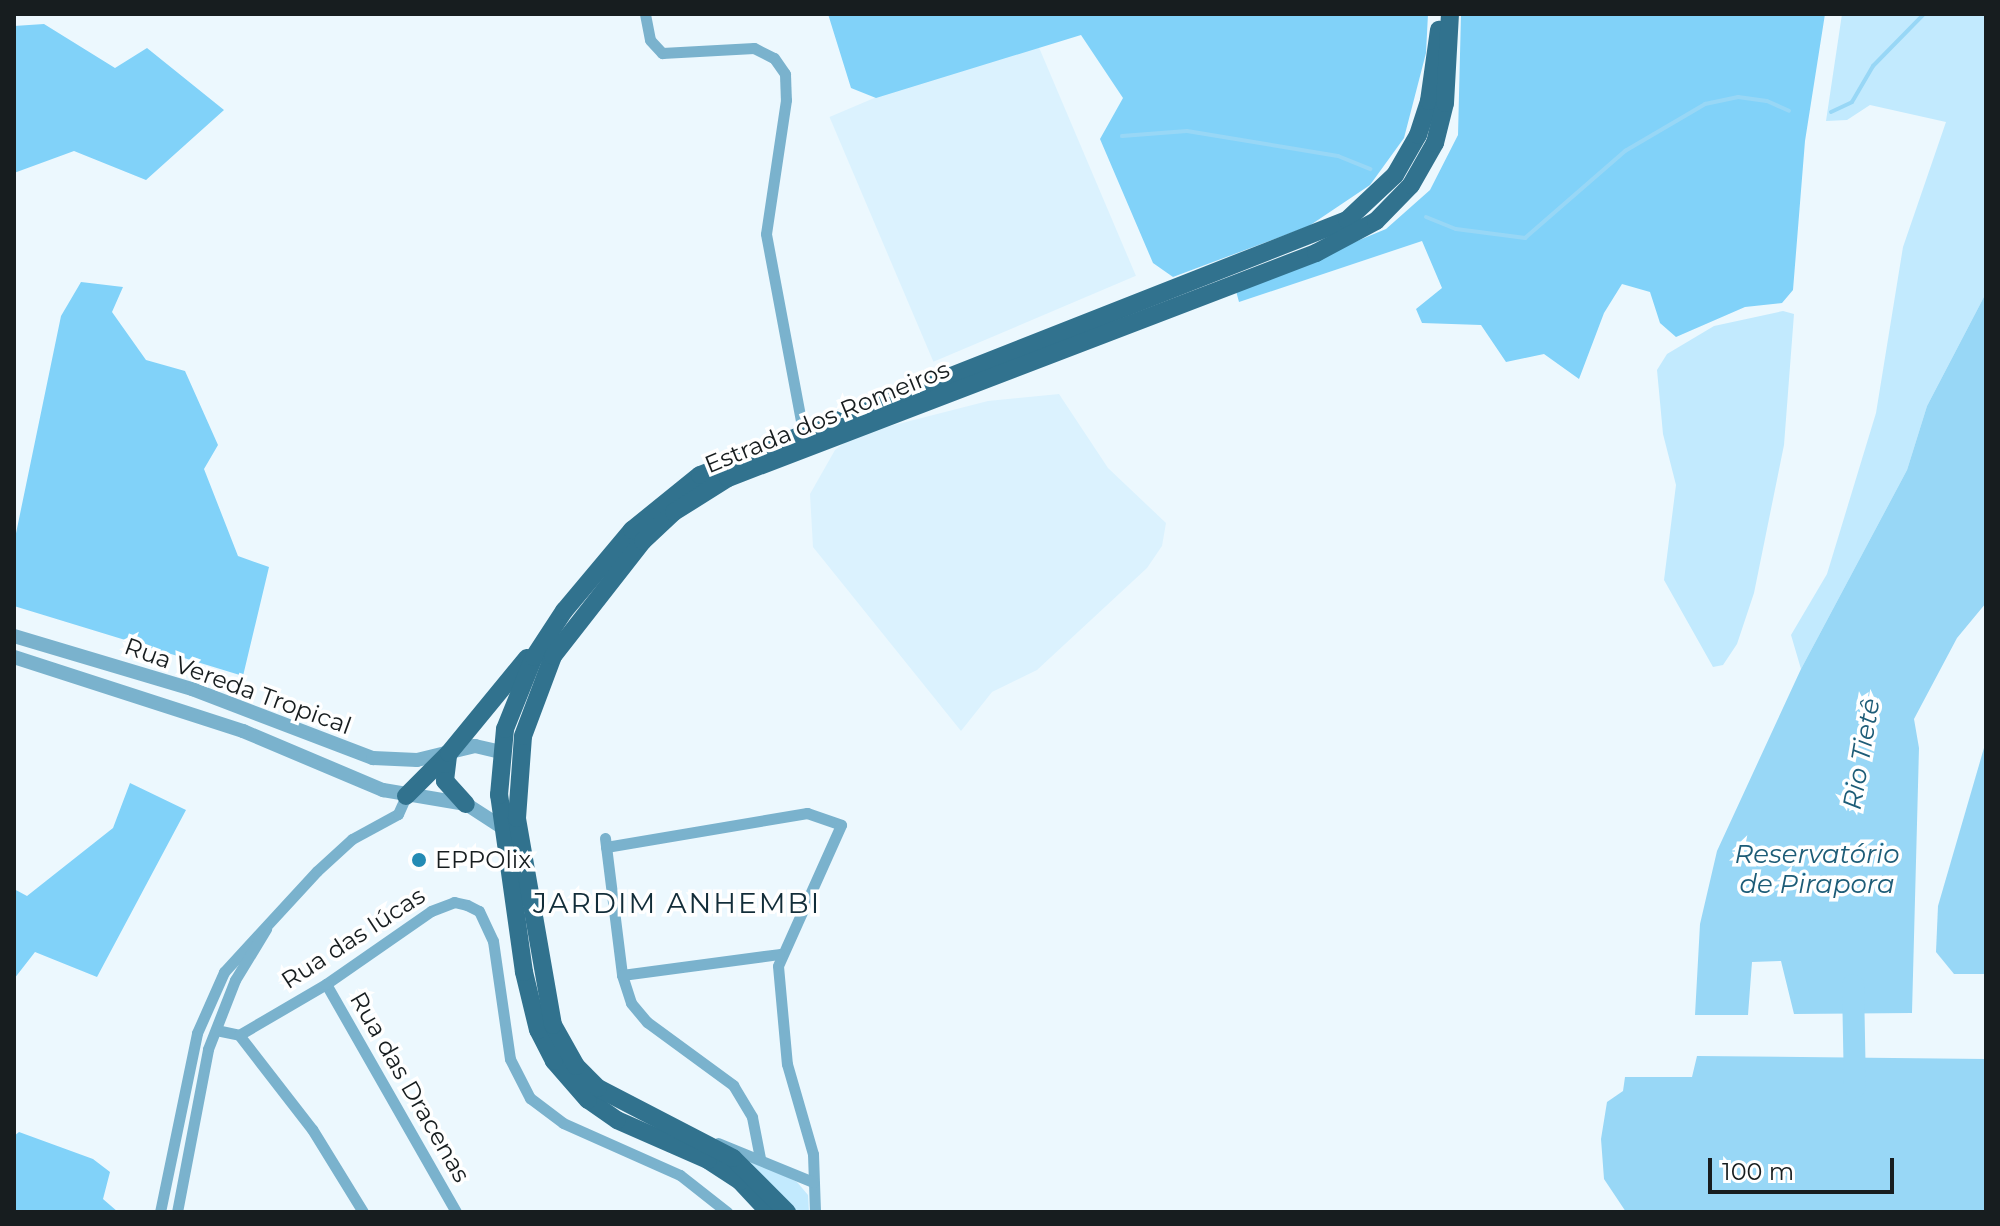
<!DOCTYPE html>
<html>
<head>
<meta charset="utf-8">
<style>
  body { margin:0 }
  #map { position:relative; width:2000px; height:1226px; overflow:hidden; background:#ecf8fe; font-family:Montserrat,sans-serif }
  div>[style] { position:absolute }
  [style*='--x'] { left:calc(var(--x)*1px); top:calc(var(--y)*1px); width:calc(var(--w)*1px); rotate:calc(var(--a)*1deg) }
  .built>* { inset:0; background:#dbf2fe; transform-origin:0 0 }
  .green>* { inset:0; background:#c2eafe }
  .forest>* { inset:0; background:#81d2f9 }
  .water>* { inset:0; background:#98d7f6 }
  .stream>* { height:4px; margin:-2px; padding:0 2px; transform-origin:2px; border-radius:2px; background:#98d7f6 }
  .river>* { height:22px; margin:-11px; padding:0 11px; transform-origin:11px; border-radius:11px; background:#98d7f6 }
  .minor>* { height:11px; margin:-5.5px; padding:0 5.5px; transform-origin:5.5px; border-radius:5.5px; background:#7ab2cd }
  .tertiary>* { height:14px; margin:-7px; padding:0 7px; transform-origin:7px; border-radius:7px; background:#7ab2cd }
  .primary>* { height:18px; margin:-9px; padding:0 9px; transform-origin:9px; border-radius:9px; background:#31728e }
  .dots>* { width:22px; height:22px; translate:-50% -50%; box-sizing:border-box; border:4px solid #fff; border-radius:50% }
  span { translate:-50% -50%; white-space:nowrap; text-align:center; line-height:1.15; -webkit-text-stroke:7px #fff; paint-order:stroke }
  .street-label { font-size:24px; color:#171d1f }
  .poi-label { font-size:24px; color:#171d1f }
  .left { translate:0 -50%; text-align:left }
  .water-label { font-size:26px; color:#1d5c77; font-style:italic }
  .quarter-label { font-size:28px; color:#122d39; letter-spacing:2px }
  .frame { position:absolute; inset:0; border:16px solid #171d1f; pointer-events:none }
  .scale { position:absolute; left:1708px; top:1158px; width:186px; height:36px; box-sizing:border-box; border:4px solid #171d1f; border-top:0; padding-left:10px; font-size:24px; line-height:28px; white-space:nowrap; color:#171d1f; -webkit-text-stroke:6px #fff; paint-order:stroke }
</style>
</head>
<body>
<div id="map">
  <div class="built">
    <i style="left:1032px;top:31px;width:266px;height:220px;rotate:67deg"></i>
    <i style="clip-path:polygon(1059px 394px,1108px 468px,1166px 523px,1162px 546px,1147px 568px,1037px 670px,992px 692px,961px 731px,813px 547px,810px 494px,835px 450px,855px 435px,988px 401px)"></i>
  </div>
  <div class="green">
    <i style="clip-path:polygon(1842px 14px,1986px 14px,1986px 293px,1927px 406px,1907px 470px,1801px 669px,1791px 635px,1827px 574px,1876px 413px,1903px 247px,1946px 122px,1870px 105px,1847px 120px,1826px 121px)"></i>
    <i style="clip-path:polygon(1783px 311px,1794px 314px,1784px 445px,1754px 593px,1737px 644px,1723px 665px,1713px 667px,1664px 580px,1676px 485px,1663px 434px,1657px 370px,1667px 354px,1714px 326px)"></i>
    <i style="clip-path:polygon(739px 1152px,797px 1182px,808px 1195px,809px 1212px,796px 1212px)"></i>
  </div>
  <div class="forest">
    <i style="clip-path:polygon(828px 14px,1428px 14px,1426px 53px,1404px 138px,1370px 185px,1309px 226px,1173px 277px,1153px 263px,1100px 139px,1123px 98px,1081px 35px,876px 98px,851px 88px)"></i>
    <i style="clip-path:polygon(1461px 14px,1825px 14px,1805px 141px,1793px 290px,1782px 303px,1745px 307px,1676px 337px,1660px 323px,1650px 292px,1622px 284px,1604px 313px,1579px 379px,1544px 354px,1506px 362px,1481px 325px,1422px 323px,1416px 309px,1442px 288px,1422px 241px,1239px 302px,1236px 291px,1386px 229px,1430px 190px,1458px 135px)"></i>
    <i style="clip-path:polygon(44px 24px,115px 68px,147px 48px,224px 110px,146px 180px,74px 151px,14px 173px,14px 26px)"></i>
    <i style="clip-path:polygon(81px 282px,123px 287px,112px 312px,146px 360px,185px 371px,218px 445px,204px 469px,238px 556px,269px 567px,243px 676px,14px 606px,14px 543px,61px 316px)"></i>
    <i style="clip-path:polygon(130px 783px,186px 810px,97px 977px,35px 952px,14px 979px,14px 889px,27px 896px,113px 828px)"></i>
    <i style="clip-path:polygon(19px 1132px,93px 1159px,110px 1172px,103px 1199px,118px 1212px,14px 1212px,14px 1136px)"></i>
  </div>
  <div class="water">
    <i style="clip-path:polygon(1986px 293px,1986px 603px,1957px 638px,1914px 719px,1919px 748px,1912px 1013px,1794px 1014px,1781px 961px,1752px 962px,1748px 1015px,1695px 1015px,1700px 924px,1717px 851px,1801px 669px,1907px 470px,1927px 406px)"></i>
    <i style="clip-path:polygon(1986px 741px,1986px 974px,1954px 974px,1936px 952px,1938px 906px)"></i>
    <i style="clip-path:polygon(1697px 1056px,1986px 1059px,1986px 1212px,1626px 1212px,1604px 1179px,1601px 1139px,1607px 1102px,1623px 1091px,1625px 1077px,1692px 1077px)"></i>
  </div>
  <div class="stream">
    <i style="--x:1831;--y:112;--w:23;--a:-25"></i>
    <i style="--x:1852;--y:102;--w:42;--a:-59.7"></i>
    <i style="--x:1873;--y:66;--w:73;--a:-45.6"></i>
    <i style="--x:1122;--y:136;--w:65;--a:-4.4"></i>
    <i style="--x:1187;--y:131;--w:153;--a:9.4"></i>
    <i style="--x:1338;--y:156;--w:35;--a:22"></i>
    <i style="--x:1426;--y:217;--w:32;--a:22"></i>
    <i style="--x:1456;--y:229;--w:70;--a:7.4"></i>
    <i style="--x:1525;--y:238;--w:133;--a:-41"></i>
    <i style="--x:1625;--y:151;--w:93;--a:-30.4"></i>
    <i style="--x:1705;--y:104;--w:34;--a:-12"></i>
    <i style="--x:1738;--y:97;--w:29;--a:8"></i>
    <i style="--x:1767;--y:101;--w:24;--a:24"></i>
  </div>
  <div class="river">
    <i style="--x:1853;--y:985;--w:102;--a:88.9"></i>
  </div>
  <div class="minor">
    <i style="--x:645;--y:14;--w:26;--a:79"></i>
    <i style="--x:650;--y:40;--w:18;--a:47"></i>
    <i style="--x:662;--y:53;--w:92;--a:-3.1"></i>
    <i style="--x:754;--y:48;--w:22;--a:27"></i>
    <i style="--x:774;--y:58;--w:19;--a:55"></i>
    <i style="--x:785;--y:74;--w:26;--a:88"></i>
    <i style="--x:786;--y:100;--w:135;--a:98.5"></i>
    <i style="--x:766;--y:234;--w:200;--a:79.4"></i>
    <i style="--x:605;--y:838;--w:138;--a:82.9"></i>
    <i style="--x:622;--y:975;--w:29;--a:72"></i>
    <i style="--x:631;--y:1003;--w:25;--a:50"></i>
    <i style="--x:647;--y:1022;--w:107;--a:36.2"></i>
    <i style="--x:733;--y:1085;--w:37;--a:59"></i>
    <i style="--x:752;--y:1117;--w:42;--a:79"></i>
    <i style="--x:606;--y:847;--w:204;--a:-9.6"></i>
    <i style="--x:807;--y:813;--w:36;--a:19"></i>
    <i style="--x:841;--y:825;--w:154;--a:114.1"></i>
    <i style="--x:778;--y:966;--w:98;--a:84.8"></i>
    <i style="--x:787;--y:1064;--w:94;--a:73.9"></i>
    <i style="--x:813;--y:1154;--w:58;--a:88"></i>
    <i style="--x:622;--y:975;--w:158;--a:-7.6"></i>
    <i style="--x:326;--y:984;--w:262;--a:60.3"></i>
    <i style="--x:216;--y:1030;--w:24;--a:12"></i>
    <i style="--x:239;--y:1035;--w:101;--a:-30.4"></i>
    <i style="--x:326;--y:984;--w:128;--a:-34.8"></i>
    <i style="--x:431;--y:911;--w:25;--a:-21"></i>
    <i style="--x:454;--y:902;--w:13;--a:13"></i>
    <i style="--x:467;--y:905;--w:13;--a:27"></i>
    <i style="--x:479;--y:911;--w:33;--a:65"></i>
    <i style="--x:493;--y:941;--w:119;--a:81.8"></i>
    <i style="--x:510;--y:1059;--w:44;--a:62.9"></i>
    <i style="--x:530;--y:1098;--w:41;--a:37.1"></i>
    <i style="--x:563;--y:1123;--w:128;--a:24"></i>
    <i style="--x:680;--y:1175;--w:60;--a:38.2"></i>
    <i style="--x:239;--y:1035;--w:119;--a:52.2"></i>
    <i style="--x:312;--y:1129;--w:97;--a:58.4"></i>
    <i style="--x:718;--y:1143;--w:103;--a:22.3"></i>
    <i style="--x:160;--y:1212;--w:183;--a:-78.3"></i>
    <i style="--x:197;--y:1033;--w:67;--a:-66.1"></i>
    <i style="--x:224;--y:972;--w:137;--a:-47.4"></i>
    <i style="--x:317;--y:871;--w:47;--a:-42.4"></i>
    <i style="--x:352;--y:839;--w:52;--a:-28.5"></i>
    <i style="--x:398;--y:814;--w:20;--a:-66"></i>
    <i style="--x:177;--y:1212;--w:166;--a:-79.2"></i>
    <i style="--x:208;--y:1049;--w:74;--a:-68.6"></i>
    <i style="--x:235;--y:980;--w:60;--a:-58.7"></i>
  </div>
  <div class="tertiary">
    <i style="--x:14;--y:636;--w:186;--a:16.6"></i>
    <i style="--x:192;--y:689;--w:194;--a:20.9"></i>
    <i style="--x:373;--y:758;--w:44;--a:2.6"></i>
    <i style="--x:417;--y:760;--w:60;--a:-13.6"></i>
    <i style="--x:475;--y:746;--w:26;--a:13"></i>
    <i style="--x:14;--y:657;--w:241;--a:17.9"></i>
    <i style="--x:243;--y:731;--w:152;--a:22.9"></i>
    <i style="--x:383;--y:790;--w:84;--a:9.6"></i>
    <i style="--x:466;--y:804;--w:44;--a:33"></i>
  </div>
  <div class="primary">
    <i style="--x:448;--y:756;--w:25;--a:97"></i>
    <i style="--x:445;--y:781;--w:31;--a:48"></i>
    <i style="--x:406;--y:796;--w:61;--a:-45"></i>
    <i style="--x:449;--y:753;--w:123;--a:-50.6"></i>
    <i style="--x:769;--y:1212;--w:42;--a:-133.1"></i>
    <i style="--x:740;--y:1181;--w:38;--a:-147"></i>
    <i style="--x:708;--y:1160;--w:99;--a:-156.3"></i>
    <i style="--x:617;--y:1120;--w:35;--a:-145"></i>
    <i style="--x:588;--y:1100;--w:52;--a:-131.1"></i>
    <i style="--x:554;--y:1061;--w:35;--a:-117"></i>
    <i style="--x:538;--y:1030;--w:60;--a:-103.6"></i>
    <i style="--x:524;--y:972;--w:179;--a:-98"></i>
    <i style="--x:499;--y:795;--w:66;--a:-84.8"></i>
    <i style="--x:505;--y:729;--w:78;--a:-68.1"></i>
    <i style="--x:534;--y:657;--w:55;--a:-56.9"></i>
    <i style="--x:564;--y:611;--w:106;--a:-50"></i>
    <i style="--x:632;--y:530;--w:87;--a:-39"></i>
    <i style="--x:700;--y:475;--w:695;--a:-21.51"></i>
    <i style="--x:1347;--y:220;--w:66;--a:-43.2"></i>
    <i style="--x:1395;--y:175;--w:46;--a:-60.1"></i>
    <i style="--x:1418;--y:135;--w:36;--a:-72"></i>
    <i style="--x:1429;--y:101;--w:72;--a:-82"></i>
    <i style="--x:787;--y:1212;--w:76;--a:-135"></i>
    <i style="--x:733;--y:1158;--w:152;--a:-152.6"></i>
    <i style="--x:598;--y:1088;--w:31;--a:-135"></i>
    <i style="--x:576;--y:1066;--w:47;--a:-119.3"></i>
    <i style="--x:553;--y:1025;--w:210;--a:-99.9"></i>
    <i style="--x:517;--y:818;--w:82;--a:-85.8"></i>
    <i style="--x:523;--y:736;--w:85;--a:-69.4"></i>
    <i style="--x:553;--y:656;--w:146;--a:-52"></i>
    <i style="--x:643;--y:541;--w:42;--a:-43.1"></i>
    <i style="--x:674;--y:512;--w:64;--a:-32.2"></i>
    <i style="--x:728;--y:478;--w:630;--a:-20.94"></i>
    <i style="--x:1316;--y:253;--w:68;--a:-28.1"></i>
    <i style="--x:1376;--y:221;--w:50;--a:-45.8"></i>
    <i style="--x:1411;--y:185;--w:48;--a:-60.3"></i>
    <i style="--x:1435;--y:143;--w:41;--a:-76"></i>
    <i style="--x:1445;--y:103;--w:89;--a:-86.8"></i>
  </div>
  <div class="dots">
    <i style="left:419px;top:860px;background:#258bb4"></i>
  </div>
  <div class="street-label">
    <span style="left:827px;top:417px;rotate:-22deg">Estrada dos Romeiros</span>
    <span style="left:238px;top:686px;rotate:20deg">Rua Vereda Tropical</span>
    <span style="left:353px;top:938px;rotate:-33deg">Rua das Iúcas</span>
    <span style="left:410px;top:1087px;rotate:60deg">Rua das Dracenas</span>
  </div>
  <div class="poi-label">
    <span class="left" style="left:435px;top:860px">EPPOlix</span>
  </div>
  <div class="water-label">
    <span style="left:1862px;top:754px;rotate:-80deg">Rio Tietê</span>
    <span style="left:1817px;top:870px">Reservatório<br>de Pirapora</span>
  </div>
  <div class="quarter-label">
    <span style="left:677px;top:903px">JARDIM ANHEMBI</span>
  </div>
  <div class="frame"></div>
  <div class="scale">100 m</div>
</div>
</body>
</html>
